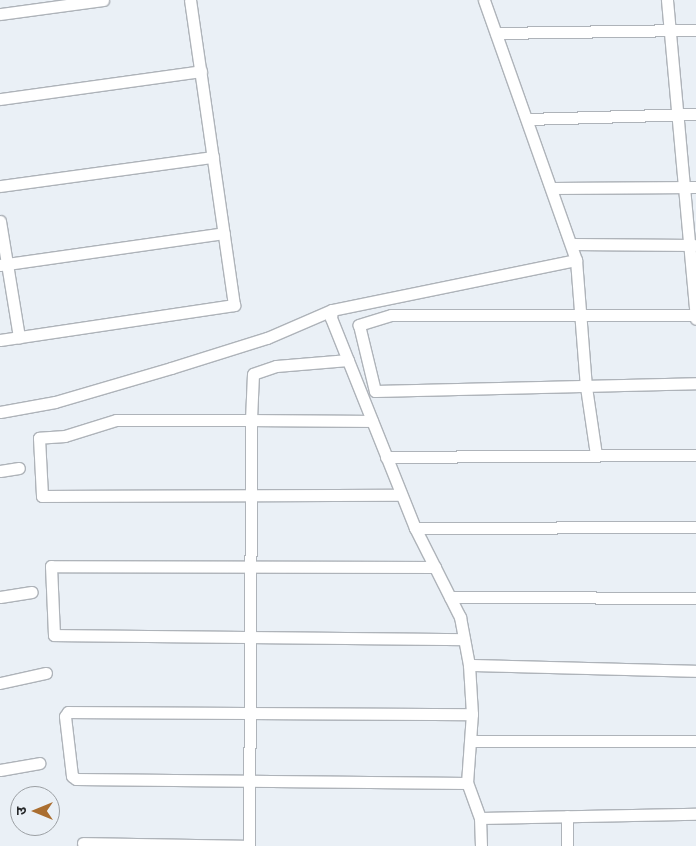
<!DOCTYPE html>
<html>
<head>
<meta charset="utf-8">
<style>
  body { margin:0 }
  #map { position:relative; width:696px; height:846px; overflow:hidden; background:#eaf0f6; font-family:Ubuntu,"Noto Sans Devanagari",sans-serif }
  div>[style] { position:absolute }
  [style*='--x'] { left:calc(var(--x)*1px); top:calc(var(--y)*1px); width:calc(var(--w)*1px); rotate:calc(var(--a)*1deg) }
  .roads { filter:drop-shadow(1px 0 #aeb3b9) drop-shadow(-1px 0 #aeb3b9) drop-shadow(0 1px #aeb3b9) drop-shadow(0 -1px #aeb3b9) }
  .minor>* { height:11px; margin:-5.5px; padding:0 5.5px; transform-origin:5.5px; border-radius:5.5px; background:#fff }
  span { translate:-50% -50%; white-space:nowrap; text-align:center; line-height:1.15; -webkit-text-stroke:4.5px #eaf0f6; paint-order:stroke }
  .north { position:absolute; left:10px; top:786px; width:50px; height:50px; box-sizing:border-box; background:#eaf0f6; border:1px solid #9ca0a4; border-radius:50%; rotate:270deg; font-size:14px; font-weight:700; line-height:20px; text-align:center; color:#26282a }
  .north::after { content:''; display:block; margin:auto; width:18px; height:22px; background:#aa6e30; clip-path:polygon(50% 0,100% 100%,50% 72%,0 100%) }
</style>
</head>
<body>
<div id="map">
  <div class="roads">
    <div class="minor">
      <i style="--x:667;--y:0;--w:320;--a:84.8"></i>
      <i style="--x:0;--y:14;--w:104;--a:-7.7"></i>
      <i style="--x:496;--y:33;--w:200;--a:-0.9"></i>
      <i style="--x:0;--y:99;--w:203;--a:-7.9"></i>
      <i style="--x:527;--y:119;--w:169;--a:-1.7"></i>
      <i style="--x:0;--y:186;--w:215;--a:-7.8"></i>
      <i style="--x:552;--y:188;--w:144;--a:-0.4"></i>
      <i style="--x:0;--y:221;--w:118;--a:80.7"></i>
      <i style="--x:572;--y:244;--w:122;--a:0.5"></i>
      <i style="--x:576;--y:260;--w:127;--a:85.5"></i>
      <i style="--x:586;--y:387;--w:69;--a:81.6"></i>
      <i style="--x:0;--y:265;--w:226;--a:-8.1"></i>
      <i style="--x:696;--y:315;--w:305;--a:180"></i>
      <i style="--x:391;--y:315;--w:34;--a:163"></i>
      <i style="--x:359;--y:325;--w:68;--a:76.4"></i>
      <i style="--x:375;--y:391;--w:321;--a:-1.4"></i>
      <i style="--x:0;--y:340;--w:237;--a:-8.5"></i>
      <i style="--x:234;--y:305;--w:308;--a:-98.2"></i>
      <i style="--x:348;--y:360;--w:72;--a:175.2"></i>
      <i style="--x:276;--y:366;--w:24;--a:161"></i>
      <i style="--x:253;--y:374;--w:46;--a:92.5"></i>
      <i style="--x:251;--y:420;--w:135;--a:180"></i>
      <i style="--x:116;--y:420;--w:53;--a:162.6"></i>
      <i style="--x:65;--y:436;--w:26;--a:176"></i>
      <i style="--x:39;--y:438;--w:58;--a:87"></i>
      <i style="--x:42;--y:496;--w:359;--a:-0.2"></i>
      <i style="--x:0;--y:412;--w:56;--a:-10.3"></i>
      <i style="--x:55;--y:402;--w:121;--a:-16.3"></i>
      <i style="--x:171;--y:368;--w:101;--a:-17.4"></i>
      <i style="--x:267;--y:338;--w:71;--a:-23.3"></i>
      <i style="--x:386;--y:457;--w:310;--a:-0.4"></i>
      <i style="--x:0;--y:471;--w:19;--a:-9"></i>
      <i style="--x:415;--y:528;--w:281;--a:-0.2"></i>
      <i style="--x:435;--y:567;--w:384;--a:-179.9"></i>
      <i style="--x:51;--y:566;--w:69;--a:87.5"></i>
      <i style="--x:54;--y:635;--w:410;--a:0.6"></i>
      <i style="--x:0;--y:597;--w:32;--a:-9"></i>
      <i style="--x:450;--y:597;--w:246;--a:0.2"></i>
      <i style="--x:469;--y:665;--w:227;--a:1.5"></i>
      <i style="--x:0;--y:683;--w:47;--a:-12.3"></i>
      <i style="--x:471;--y:741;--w:225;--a:0"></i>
      <i style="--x:0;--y:770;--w:40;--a:-10"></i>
      <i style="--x:467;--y:783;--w:391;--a:-179.4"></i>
      <i style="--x:76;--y:779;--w:5;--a:-143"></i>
      <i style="--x:72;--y:776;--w:60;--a:-96.7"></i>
      <i style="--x:65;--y:716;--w:5;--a:-53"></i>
      <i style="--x:68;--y:712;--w:404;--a:0.3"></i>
      <i style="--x:480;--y:818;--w:37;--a:-110"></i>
      <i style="--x:467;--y:783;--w:69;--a:-85.9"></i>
      <i style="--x:472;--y:714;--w:49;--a:-93.5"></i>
      <i style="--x:469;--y:665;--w:49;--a:-100.6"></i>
      <i style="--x:460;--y:617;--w:100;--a:-116.8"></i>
      <i style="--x:415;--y:528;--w:226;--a:-111.8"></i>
      <i style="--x:331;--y:318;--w:8;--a:-83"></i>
      <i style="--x:332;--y:310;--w:249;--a:-11.6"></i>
      <i style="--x:576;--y:260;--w:276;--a:-109.5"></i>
      <i style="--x:83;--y:843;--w:166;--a:1"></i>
      <i style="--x:249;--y:846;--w:426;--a:-89.7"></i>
      <i style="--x:251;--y:420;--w:121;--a:0.5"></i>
      <i style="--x:481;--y:846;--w:28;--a:-92"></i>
      <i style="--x:480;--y:818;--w:216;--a:-1.1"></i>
      <i style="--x:567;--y:846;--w:30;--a:-90"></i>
    </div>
  </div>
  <div class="north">उ</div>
</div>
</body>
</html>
